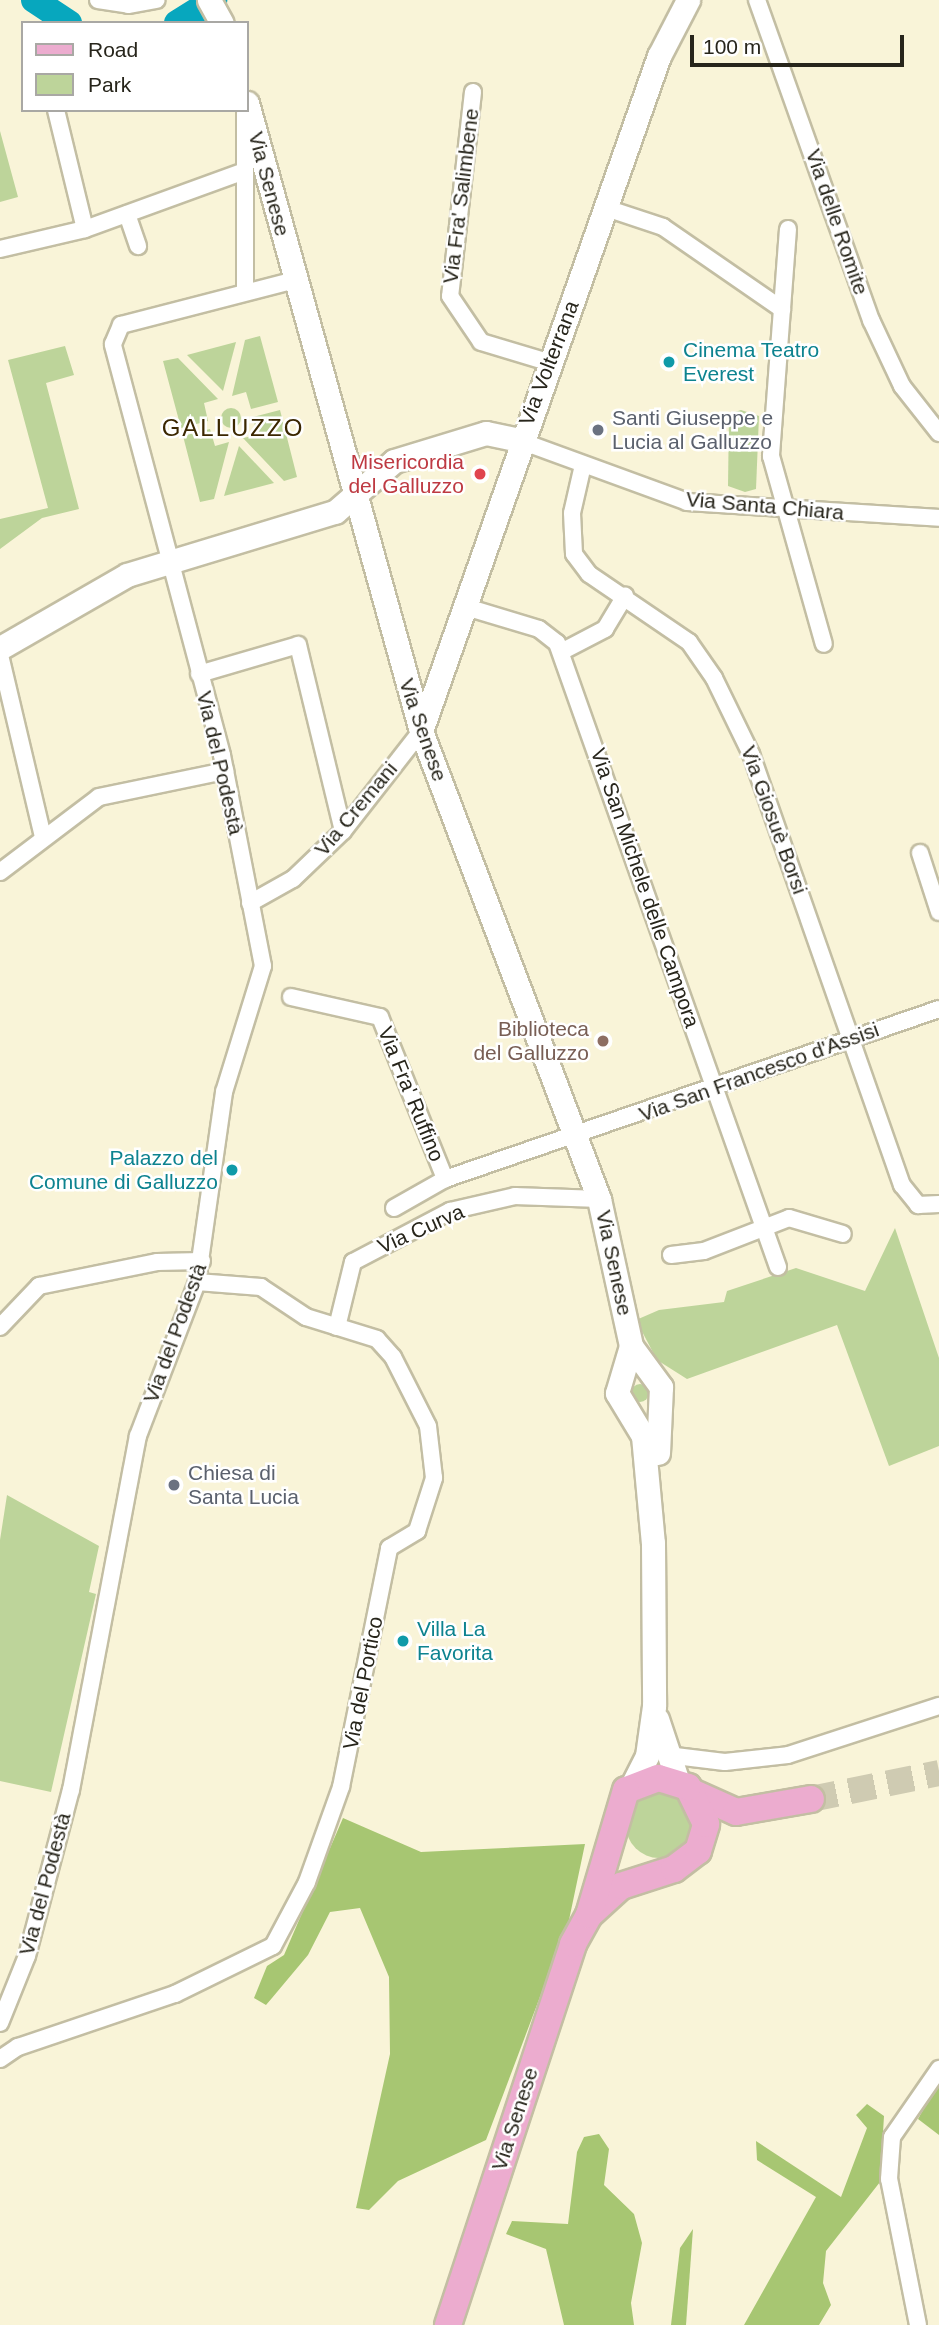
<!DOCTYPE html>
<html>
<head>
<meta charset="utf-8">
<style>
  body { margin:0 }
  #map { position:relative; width:939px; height:2325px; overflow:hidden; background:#f9f4d8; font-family:Helvetica,sans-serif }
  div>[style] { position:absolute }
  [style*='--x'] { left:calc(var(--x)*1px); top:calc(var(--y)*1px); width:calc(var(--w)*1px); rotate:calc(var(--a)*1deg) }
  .green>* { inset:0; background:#bdd49a }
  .round { border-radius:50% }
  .forest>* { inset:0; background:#a7c672 }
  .river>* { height:26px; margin:-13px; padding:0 13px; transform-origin:13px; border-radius:13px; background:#07a7be }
  .primary-tunnel>* { height:26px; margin-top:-13px; transform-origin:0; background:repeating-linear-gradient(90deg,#cfcbb2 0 26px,transparent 0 39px) }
  .roads { filter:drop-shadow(2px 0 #c3bea3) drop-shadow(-2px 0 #c3bea3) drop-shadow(0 2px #c3bea3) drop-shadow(0 -2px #c3bea3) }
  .street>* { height:16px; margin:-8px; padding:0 8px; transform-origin:8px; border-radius:8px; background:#fff }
  .secondary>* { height:23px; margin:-11.5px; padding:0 11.5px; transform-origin:11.5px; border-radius:11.5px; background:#fff }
  .primary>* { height:26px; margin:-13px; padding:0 13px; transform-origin:13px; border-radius:13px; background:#ecaccf }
  .dots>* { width:19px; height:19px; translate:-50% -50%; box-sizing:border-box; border:4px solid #fff; border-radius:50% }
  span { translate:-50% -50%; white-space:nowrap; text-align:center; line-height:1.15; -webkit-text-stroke:5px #fff; paint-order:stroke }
  .street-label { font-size:21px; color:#27251b }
  .culture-label { font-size:21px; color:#0d838f }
  .left { translate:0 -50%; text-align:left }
  .right { translate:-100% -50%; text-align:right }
  .worship-label { font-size:21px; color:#5b616d }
  .health-label { font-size:21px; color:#be3a42 }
  .education-label { font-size:21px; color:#785e54 }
  .quarter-label { font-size:24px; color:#3b2700; letter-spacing:2px }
  .legend { position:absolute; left:21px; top:21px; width:228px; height:91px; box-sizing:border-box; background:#fff; border:2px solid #a9a8a4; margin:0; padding:9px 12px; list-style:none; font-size:21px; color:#27251b }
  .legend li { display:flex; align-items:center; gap:14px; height:35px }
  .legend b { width:35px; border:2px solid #a9a8a4 }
  .scale { position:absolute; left:690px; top:35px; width:214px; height:32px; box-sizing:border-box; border:4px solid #27251b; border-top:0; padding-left:9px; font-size:21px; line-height:24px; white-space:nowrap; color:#27251b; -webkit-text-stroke:5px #fff; paint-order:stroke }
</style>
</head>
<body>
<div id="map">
  <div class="green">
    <i style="clip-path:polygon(0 131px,18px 197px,0 202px)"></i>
    <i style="clip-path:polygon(260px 336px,278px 402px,251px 409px,246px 392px,232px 396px,245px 340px)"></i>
    <i style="clip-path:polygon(236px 342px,223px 391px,187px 355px)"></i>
    <i style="clip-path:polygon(65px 346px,74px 375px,46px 383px,79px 509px,42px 518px,0 549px,0 519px,48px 508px,8px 360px)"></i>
    <i style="clip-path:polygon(178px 358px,218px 399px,204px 403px,208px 421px,181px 428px,163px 361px)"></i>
    <i class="round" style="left:221px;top:408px;width:20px;height:20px"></i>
    <i style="clip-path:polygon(280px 410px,297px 477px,284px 481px,243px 438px,257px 435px,253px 417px)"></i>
    <i style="clip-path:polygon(741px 410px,759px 416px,756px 489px,745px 492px,728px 486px,729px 414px)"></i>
    <i style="clip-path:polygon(210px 429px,215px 446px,229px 442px,214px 499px,200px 502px,183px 436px)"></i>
    <i style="clip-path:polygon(239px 446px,274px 483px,224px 496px)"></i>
    <i style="clip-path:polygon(895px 1228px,939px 1358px,939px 1446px,889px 1466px,837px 1325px,687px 1379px,657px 1360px,636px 1320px,659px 1310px,724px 1302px,727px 1291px,796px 1268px,865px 1291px)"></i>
    <i class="round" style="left:631px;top:1384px;width:18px;height:18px"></i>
    <i style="clip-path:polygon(7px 1495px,99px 1546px,89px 1592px,96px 1594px,51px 1792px,0 1781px,0 1540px)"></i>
    <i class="round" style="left:626px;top:1792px;width:66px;height:66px"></i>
  </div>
  <div class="forest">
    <i style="clip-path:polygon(343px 1818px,421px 1852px,585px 1844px,569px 1920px,486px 2140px,398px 2181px,369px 2210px,356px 2208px,390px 2054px,389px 1977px,360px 1908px,330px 1912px,308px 1955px,272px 1998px,266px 2005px,254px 1998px,267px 1966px,284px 1955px)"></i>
    <i style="clip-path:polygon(939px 2081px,939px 2135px,918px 2119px)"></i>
    <i style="clip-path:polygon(867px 2104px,884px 2116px,880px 2182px,826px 2251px,823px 2283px,831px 2305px,819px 2325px,744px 2325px,816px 2197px,757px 2160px,756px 2141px,841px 2197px,867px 2128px,856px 2115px)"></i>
    <i style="clip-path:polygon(599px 2134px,609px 2149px,604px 2185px,634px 2214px,642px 2243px,631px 2303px,634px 2325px,564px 2325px,546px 2249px,506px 2234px,512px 2221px,568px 2224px,577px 2152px,584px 2137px)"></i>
    <i style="clip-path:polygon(693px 2229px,686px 2325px,671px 2325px,680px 2248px)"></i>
  </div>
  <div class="river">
    <i style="--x:34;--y:0;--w:42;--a:33.3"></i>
    <i style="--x:177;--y:23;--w:44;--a:-31.9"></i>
  </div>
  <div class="primary-tunnel">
    <i style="--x:811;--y:1799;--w:131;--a:-11.5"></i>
  </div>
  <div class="roads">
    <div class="street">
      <i style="--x:98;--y:0;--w:30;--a:9"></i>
      <i style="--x:128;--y:5;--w:29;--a:-10"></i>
      <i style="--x:757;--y:0;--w:340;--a:70.4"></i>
      <i style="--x:871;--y:320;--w:73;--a:64.8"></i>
      <i style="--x:902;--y:386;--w:60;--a:51.8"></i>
      <i style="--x:473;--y:92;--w:205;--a:96.4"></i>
      <i style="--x:450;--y:296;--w:55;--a:56"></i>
      <i style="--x:481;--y:342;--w:73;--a:16.7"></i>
      <i style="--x:56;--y:110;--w:122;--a:76.3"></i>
      <i style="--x:245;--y:113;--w:179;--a:90"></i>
      <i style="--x:606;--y:208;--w:60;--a:18.4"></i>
      <i style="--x:663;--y:227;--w:145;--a:34.6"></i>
      <i style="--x:127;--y:214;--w:34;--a:71"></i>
      <i style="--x:788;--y:229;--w:228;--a:94.3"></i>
      <i style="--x:771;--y:456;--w:195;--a:74.3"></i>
      <i style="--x:0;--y:249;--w:87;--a:-13.2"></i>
      <i style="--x:85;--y:229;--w:167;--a:-20"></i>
      <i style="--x:518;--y:440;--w:180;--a:20.1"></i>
      <i style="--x:687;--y:502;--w:253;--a:3.6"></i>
      <i style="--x:583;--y:465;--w:49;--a:102.9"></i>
      <i style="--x:572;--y:513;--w:41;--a:87.2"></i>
      <i style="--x:574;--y:554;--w:25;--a:53"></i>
      <i style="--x:589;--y:574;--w:121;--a:34.2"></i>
      <i style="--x:689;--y:642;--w:44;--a:55.2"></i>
      <i style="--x:714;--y:678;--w:85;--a:64"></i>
      <i style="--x:751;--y:754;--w:457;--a:70.7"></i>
      <i style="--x:902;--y:1185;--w:26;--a:51"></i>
      <i style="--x:918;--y:1205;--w:21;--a:-3"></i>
      <i style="--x:466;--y:607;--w:76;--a:16.8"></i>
      <i style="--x:539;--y:629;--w:23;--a:38"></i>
      <i style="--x:557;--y:643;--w:662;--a:70.5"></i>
      <i style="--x:561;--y:652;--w:50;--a:-27.6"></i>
      <i style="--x:605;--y:629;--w:39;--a:-59"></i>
      <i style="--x:0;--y:655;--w:187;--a:76.7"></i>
      <i style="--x:199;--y:674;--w:103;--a:-16.3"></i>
      <i style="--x:298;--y:645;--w:191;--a:76.4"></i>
      <i style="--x:920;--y:853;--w:62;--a:72.1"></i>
      <i style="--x:0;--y:872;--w:124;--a:-37.1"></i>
      <i style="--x:99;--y:797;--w:129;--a:-11.7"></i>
      <i style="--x:250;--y:903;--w:49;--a:-29.2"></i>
      <i style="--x:293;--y:879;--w:69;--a:-43.8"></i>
      <i style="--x:343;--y:831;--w:127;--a:-52"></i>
      <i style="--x:291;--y:997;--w:91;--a:12.7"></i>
      <i style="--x:380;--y:1017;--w:175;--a:68.1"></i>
      <i style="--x:394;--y:1208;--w:59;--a:-29.6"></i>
      <i style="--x:445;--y:1179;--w:522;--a:-18.99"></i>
      <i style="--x:671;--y:1255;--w:33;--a:-7"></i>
      <i style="--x:704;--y:1251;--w:91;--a:-21.2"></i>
      <i style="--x:789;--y:1218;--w:56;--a:16.5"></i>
      <i style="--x:0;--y:1327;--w:57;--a:-46.4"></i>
      <i style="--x:39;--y:1286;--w:120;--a:-11.5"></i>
      <i style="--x:157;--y:1262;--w:45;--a:-1.3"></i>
      <i style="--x:337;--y:1327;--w:67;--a:-76.2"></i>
      <i style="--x:353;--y:1262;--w:110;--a:-27.7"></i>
      <i style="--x:450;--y:1211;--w:67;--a:-13"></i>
      <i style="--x:515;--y:1196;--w:84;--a:2"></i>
      <i style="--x:667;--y:1755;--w:58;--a:6.9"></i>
      <i style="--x:725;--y:1762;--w:63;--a:-6.3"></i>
      <i style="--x:788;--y:1755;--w:159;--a:-18"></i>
      <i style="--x:0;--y:2023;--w:72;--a:-68.1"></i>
      <i style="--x:27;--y:1956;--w:172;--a:-75.2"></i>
      <i style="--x:71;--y:1790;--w:360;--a:-79.3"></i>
      <i style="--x:138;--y:1436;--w:165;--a:-69"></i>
      <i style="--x:197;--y:1282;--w:192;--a:-81.9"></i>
      <i style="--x:224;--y:1092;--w:132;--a:-72.8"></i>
      <i style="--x:263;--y:966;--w:215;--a:-101"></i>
      <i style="--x:222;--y:755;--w:425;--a:-104.9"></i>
      <i style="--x:113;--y:344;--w:21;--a:-67"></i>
      <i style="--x:121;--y:325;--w:180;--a:-14.5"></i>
      <i style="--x:0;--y:2059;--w:22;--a:-34"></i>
      <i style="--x:18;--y:2047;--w:166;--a:-18.7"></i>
      <i style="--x:175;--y:1994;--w:109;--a:-26.1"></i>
      <i style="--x:273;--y:1946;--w:72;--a:-62"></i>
      <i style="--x:307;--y:1882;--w:101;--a:-70.3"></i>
      <i style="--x:341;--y:1787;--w:244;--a:-78.6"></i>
      <i style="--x:389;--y:1548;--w:33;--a:-31"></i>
      <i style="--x:417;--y:1531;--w:56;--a:-72.2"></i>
      <i style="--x:434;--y:1478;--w:52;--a:-96.6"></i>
      <i style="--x:428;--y:1426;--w:77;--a:-116.9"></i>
      <i style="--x:393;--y:1357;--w:24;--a:-132"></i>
      <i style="--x:377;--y:1339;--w:74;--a:-162.8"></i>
      <i style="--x:306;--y:1317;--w:54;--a:-146.3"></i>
      <i style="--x:261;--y:1287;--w:64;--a:-175.5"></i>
      <i style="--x:918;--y:2325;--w:149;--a:-101.2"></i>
      <i style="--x:889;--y:2179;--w:42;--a:-85.9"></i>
      <i style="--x:892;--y:2137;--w:83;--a:-55.3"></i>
    </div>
    <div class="secondary">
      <i style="--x:209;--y:0;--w:26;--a:61"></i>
      <i style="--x:247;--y:103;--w:652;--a:74.51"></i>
      <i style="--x:421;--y:731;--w:501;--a:69.18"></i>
      <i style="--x:599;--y:1199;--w:150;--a:77.7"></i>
      <i style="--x:631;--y:1346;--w:49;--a:106.6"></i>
      <i style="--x:617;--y:1393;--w:50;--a:58.8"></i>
      <i style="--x:643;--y:1436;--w:107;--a:84.7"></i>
      <i style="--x:653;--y:1543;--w:163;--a:89.6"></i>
      <i style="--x:654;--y:1706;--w:50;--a:98"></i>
      <i style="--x:647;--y:1756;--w:33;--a:117"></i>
      <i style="--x:0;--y:648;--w:146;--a:-29.9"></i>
      <i style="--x:127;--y:575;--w:217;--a:-16.9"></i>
      <i style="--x:335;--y:512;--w:78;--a:-40.8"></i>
      <i style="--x:394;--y:461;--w:96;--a:-16.9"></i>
      <i style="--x:486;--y:433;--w:33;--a:12"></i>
      <i style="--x:421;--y:731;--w:716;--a:-70.58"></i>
      <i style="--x:659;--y:56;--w:63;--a:-62.6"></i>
      <i style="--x:631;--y:1346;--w:51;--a:53.8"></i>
      <i style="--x:661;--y:1387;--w:66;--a:92.6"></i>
      <i style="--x:657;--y:1719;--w:66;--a:71.6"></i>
    </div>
    <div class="primary">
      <i style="--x:694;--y:1793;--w:46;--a:24.3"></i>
      <i style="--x:736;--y:1812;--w:76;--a:-9.8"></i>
      <i style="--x:448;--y:2325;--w:401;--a:-71.8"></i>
      <i style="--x:573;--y:1944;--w:33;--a:-61"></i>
      <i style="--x:589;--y:1915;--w:43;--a:-42.2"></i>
      <i style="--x:621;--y:1886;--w:56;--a:-17.8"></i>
      <i style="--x:674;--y:1869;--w:30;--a:-37"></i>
      <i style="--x:698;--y:1851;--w:28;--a:-73"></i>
      <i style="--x:706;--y:1824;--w:41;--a:-115.9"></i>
      <i style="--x:688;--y:1787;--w:31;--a:-163"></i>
      <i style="--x:658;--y:1778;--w:34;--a:159"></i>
      <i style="--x:626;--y:1790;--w:130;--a:106.5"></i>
    </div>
  </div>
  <div class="dots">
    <i style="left:669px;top:362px;background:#0f9aa8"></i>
    <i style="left:598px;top:430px;background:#6b7280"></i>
    <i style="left:480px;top:474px;background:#e0444e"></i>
    <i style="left:603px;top:1041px;background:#8d6e63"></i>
    <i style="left:232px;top:1170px;background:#0f9aa8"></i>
    <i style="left:174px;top:1485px;background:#6b7280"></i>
    <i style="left:403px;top:1641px;background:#0f9aa8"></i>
  </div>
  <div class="street-label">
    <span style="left:269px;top:184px;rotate:75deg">Via Senese</span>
    <span style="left:461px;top:196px;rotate:-83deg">Via Fra' Salimbene</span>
    <span style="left:837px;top:222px;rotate:71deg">Via delle Romite</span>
    <span style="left:549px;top:363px;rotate:-69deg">Via Volterrana</span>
    <span style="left:765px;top:506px;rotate:5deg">Via Santa Chiara</span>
    <span style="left:423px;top:730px;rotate:71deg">Via Senese</span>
    <span style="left:220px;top:763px;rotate:77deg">Via del Podestà</span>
    <span style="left:356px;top:809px;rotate:-50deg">Via Cremani</span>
    <span style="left:774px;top:820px;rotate:70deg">Via Giosuè Borsi</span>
    <span style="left:645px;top:888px;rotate:71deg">Via San Michele delle Campora</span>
    <span style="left:759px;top:1072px;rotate:-20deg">Via San Francesco d'Assisi</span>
    <span style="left:411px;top:1094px;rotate:68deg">Via Fra' Ruffino</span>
    <span style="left:421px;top:1229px;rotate:-24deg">Via Curva</span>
    <span style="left:614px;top:1263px;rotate:78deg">Via Senese</span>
    <span style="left:175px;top:1333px;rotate:-70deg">Via del Podestà</span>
    <span style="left:363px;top:1683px;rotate:-79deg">Via del Portico</span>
    <span style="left:45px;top:1884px;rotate:-75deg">Via del Podestà</span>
    <span style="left:515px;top:2119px;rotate:-72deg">Via Senese</span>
  </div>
  <div class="culture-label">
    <span class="left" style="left:683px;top:362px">Cinema Teatro<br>Everest</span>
    <span class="right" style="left:218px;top:1170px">Palazzo del<br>Comune di Galluzzo</span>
    <span class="left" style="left:417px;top:1641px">Villa La<br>Favorita</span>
  </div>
  <div class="worship-label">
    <span class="left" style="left:612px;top:430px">Santi Giuseppe e<br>Lucia al Galluzzo</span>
    <span class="left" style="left:188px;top:1485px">Chiesa di<br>Santa Lucia</span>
  </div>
  <div class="health-label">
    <span class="right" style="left:464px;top:474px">Misericordia<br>del Galluzzo</span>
  </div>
  <div class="education-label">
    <span class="right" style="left:589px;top:1041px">Biblioteca<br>del Galluzzo</span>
  </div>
  <div class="quarter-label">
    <span style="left:233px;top:428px">GALLUZZO</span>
  </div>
  <ul class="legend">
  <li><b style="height:9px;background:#ecaccf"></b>Road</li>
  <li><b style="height:19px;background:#bdd49a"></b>Park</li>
  </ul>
  <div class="scale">100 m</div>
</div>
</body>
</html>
